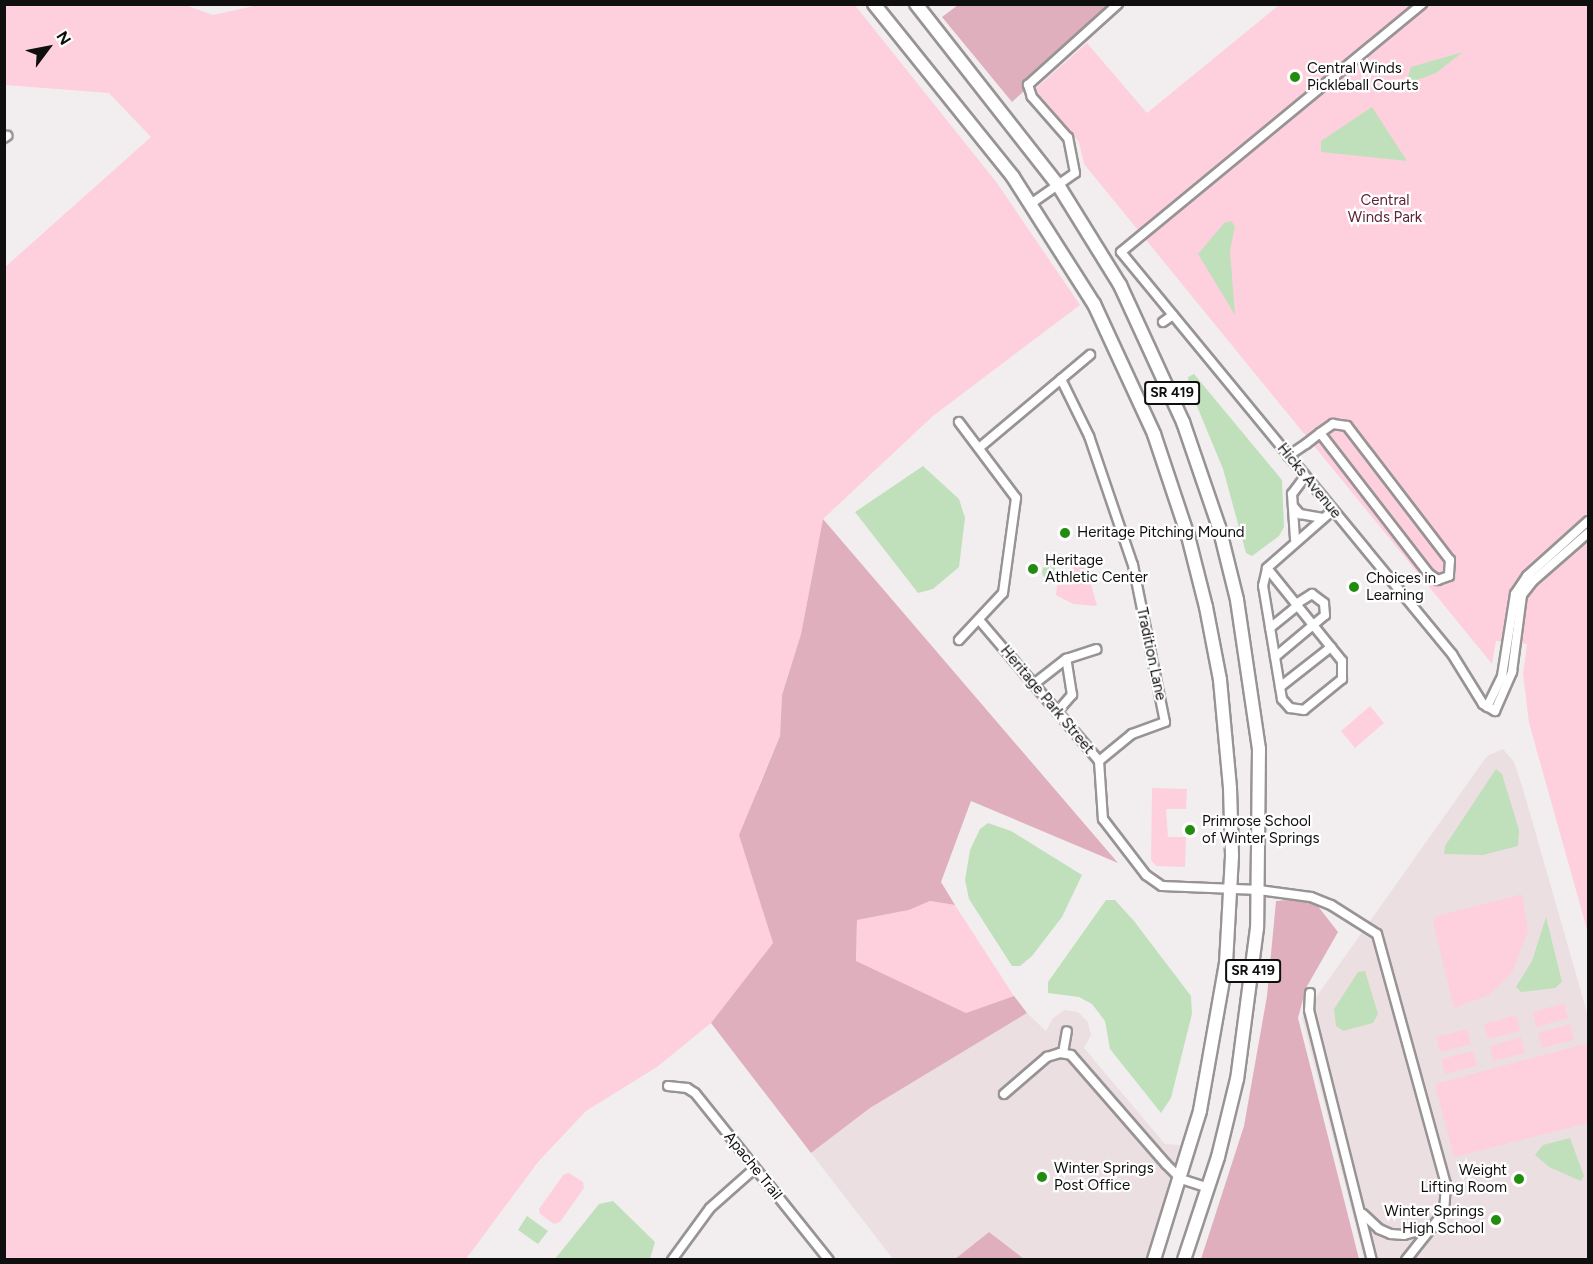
<!DOCTYPE html>
<html>
<head>
<meta charset="utf-8">
<style>
  body { margin:0 }
  #map { position:relative; width:1593px; height:1264px; overflow:hidden; background:#f2eeef; font-family:Figtree,sans-serif }
  div>[style] { position:absolute }
  .built>* { inset:0; background:#ecdfe2 }
  .green>* { inset:0; background:#fed0dd }
  .forest>* { inset:0; background:#e0afbd }
  .water>* { inset:0; background:#c0e0bb }
  .round { border-radius:50% }
  .roads { filter:drop-shadow(2px 0 #989495) drop-shadow(-2px 0 #989495) drop-shadow(0 2px #989495) drop-shadow(0 -2px #989495) }
  .street>* { height:8px; margin:-4px; padding:0 4px; transform-origin:4px; border-radius:4px; background:#fff }
  .primary>* { height:12px; margin:-6px; padding:0 6px; transform-origin:6px; border-radius:6px; background:#fff }
  .dots>* { width:16px; height:16px; translate:-50% -50%; box-sizing:border-box; border:3px solid #fff; border-radius:50% }
  span { translate:-50% -50%; white-space:nowrap; text-align:center; line-height:1.15; -webkit-text-stroke:4.5px #fff; paint-order:stroke }
  .shield-label span { padding:2px 4px; background:#fff; border:2px solid; border-radius:4px; -webkit-text-stroke-width:0 }
  .shield-label { font-size:14px; color:#100f0f; font-weight:700 }
  .poi-label { font-size:15px; color:#100f0f }
  .left { translate:0 -50%; text-align:left }
  .right { translate:-100% -50%; text-align:right }
  .park-label { font-size:15px; color:#5e2338 }
  .street-label { font-size:15px; color:#100f0f }
  .frame { position:absolute; inset:0; border:6px solid #100f0f; pointer-events:none }
  .north { position:absolute; left:18px; top:18px; width:60px; height:60px; -webkit-text-stroke:4px #fff; paint-order:stroke; rotate:58deg; font-size:16px; font-weight:700; line-height:24px; text-align:center; color:#100f0f }
  .north::after { content:''; display:block; margin:auto; width:21px; height:27px; background:#100f0f; clip-path:polygon(50% 0,100% 100%,50% 72%,0 100%) }
</style>
</head>
<body>
<div id="map">
  <div class="built">
    <i style="clip-path:polygon(1503px 749px,1514px 762px,1523px 789px,1588px 1016px,1588px 1259px,1364px 1259px,1302px 1017px,1487px 756px)"></i>
    <i style="clip-path:polygon(1065px 1010px,1078px 1012px,1088px 1022px,1091px 1035px,1084px 1048px,1165px 1144px,1180px 1145px,1146px 1260px,1024px 1259px,989px 1232px,955px 1259px,893px 1259px,811px 1153px,870px 1108px,1027px 1013px,1046px 1031px,1053px 1018px)"></i>
  </div>
  <div class="green">
    <i style="clip-path:polygon(263px 4px,854px 4px,997px 183px,1080px 305px,933px 416px,823px 519px,801px 634px,782px 695px,780px 736px,757px 790px,759px 894px,773px 943px,711px 1023px,657px 1067px,586px 1111px,538px 1162px,466px 1259px,5px 1259px,4px 268px,151px 137px,109px 93px,5px 85px,5px 5px,185px 5px,213px 15px)"></i>
    <i style="clip-path:polygon(1279px 5px,1588px 5px,1588px 933px,1529px 723px,1523px 674px,1527px 644px,1496px 641px,1492px 664px,1084px 164px,1079px 142px,1035px 89px,1087px 43px,1147px 113px)"></i>
    <i style="clip-path:polygon(1085px 561px,1097px 606px,1073px 604px,1056px 595px,1057px 585px,1071px 584px,1073px 564px)"></i>
    <i style="clip-path:polygon(1370px 706px,1384px 723px,1355px 748px,1341px 731px)"></i>
    <i style="clip-path:polygon(1152px 788px,1187px 789px,1186px 809px,1166px 809px,1168px 837px,1186px 837px,1185px 867px,1156px 866px,1151px 860px)"></i>
    <i style="clip-path:polygon(1522px 894px,1528px 931px,1512px 973px,1489px 995px,1454px 1008px,1433px 922px,1437px 916px)"></i>
    <i style="clip-path:polygon(930px 901px,955px 905px,1014px 996px,966px 1013px,856px 962px,857px 920px,909px 910px)"></i>
    <i style="clip-path:polygon(1564px 1003px,1568px 1018px,1536px 1027px,1533px 1012px)"></i>
    <i style="clip-path:polygon(1516px 1015px,1520px 1031px,1488px 1039px,1484px 1024px)"></i>
    <i style="clip-path:polygon(1570px 1024px,1574px 1040px,1542px 1048px,1538px 1033px)"></i>
    <i style="clip-path:polygon(1467px 1029px,1471px 1044px,1440px 1052px,1436px 1037px)"></i>
    <i style="clip-path:polygon(1521px 1037px,1525px 1053px,1493px 1061px,1490px 1046px)"></i>
    <i style="clip-path:polygon(1588px 1043px,1588px 1123px,1454px 1157px,1435px 1084px)"></i>
    <i style="clip-path:polygon(1473px 1051px,1477px 1066px,1445px 1074px,1441px 1059px)"></i>
    <i style="clip-path:polygon(569px 1173px,583px 1182px,584px 1188px,560px 1222px,554px 1224px,540px 1214px,539px 1209px,564px 1174px)"></i>
  </div>
  <div class="forest">
    <i style="clip-path:polygon(958px 5px,958px 4px,1110px 5px,1026px 78px,1024px 91px,1012px 102px,942px 17px)"></i>
    <i style="clip-path:polygon(823px 519px,1118px 863px,971px 801px,941px 882px,955px 905px,930px 901px,909px 910px,857px 920px,856px 961px,966px 1013px,1014px 996px,1027px 1013px,870px 1108px,811px 1153px,711px 1023px,773px 943px,739px 835px,780px 736px,782px 695px,801px 634px)"></i>
    <i style="clip-path:polygon(1297px 899px,1317px 905px,1338px 932px,1306px 988px,1298px 1018px,1359px 1259px,1201px 1259px,1244px 1126px,1267px 996px,1276px 901px)"></i>
    <i style="clip-path:polygon(989px 1232px,1024px 1259px,955px 1259px)"></i>
  </div>
  <div class="water">
    <i style="clip-path:polygon(1463px 52px,1436px 73px,1406px 84px,1411px 67px)"></i>
    <i style="clip-path:polygon(1372px 107px,1407px 161px,1321px 152px,1321px 141px)"></i>
    <i style="clip-path:polygon(1231px 221px,1235px 226px,1230px 251px,1235px 315px,1198px 254px,1224px 223px)"></i>
    <i style="clip-path:polygon(1194px 374px,1282px 480px,1284px 527px,1279px 536px,1252px 556px,1246px 553px,1223px 469px,1189px 387px,1188px 377px)"></i>
    <i style="clip-path:polygon(923px 466px,959px 499px,965px 518px,959px 567px,933px 589px,918px 593px,855px 512px)"></i>
    <i class="round" style="left:1042px;top:565px;width:14px;height:14px"></i>
    <i style="clip-path:polygon(1496px 769px,1502px 774px,1519px 830px,1518px 846px,1483px 855px,1444px 854px,1445px 846px)"></i>
    <i style="clip-path:polygon(988px 823px,1011px 831px,1082px 875px,1062px 917px,1032px 956px,1020px 966px,1012px 966px,969px 899px,965px 880px,970px 850px,980px 829px)"></i>
    <i style="clip-path:polygon(1106px 900px,1115px 900px,1134px 921px,1191px 996px,1192px 1014px,1171px 1098px,1161px 1113px,1110px 1049px,1105px 1021px,1092px 1004px,1079px 997px,1048px 993px,1048px 982px)"></i>
    <i style="clip-path:polygon(1546px 917px,1562px 982px,1555px 988px,1521px 992px,1516px 987px,1532px 961px)"></i>
    <i style="clip-path:polygon(1365px 971px,1378px 1014px,1373px 1023px,1343px 1031px,1336px 1026px,1334px 1009px,1358px 972px)"></i>
    <i style="clip-path:polygon(1570px 1138px,1584px 1176px,1581px 1181px,1549px 1167px,1535px 1155px,1543px 1145px)"></i>
    <i style="clip-path:polygon(613px 1201px,655px 1242px,650px 1259px,555px 1259px,599px 1204px)"></i>
    <i style="clip-path:polygon(527px 1216px,548px 1231px,538px 1244px,518px 1230px)"></i>
  </div>
  <div class="roads">
    <div class="street">
      <i style="left:1422px;top:4px;width:390px;rotate:140.5deg"></i>
      <i style="left:1121px;top:252px;width:521px;rotate:50.53deg"></i>
      <i style="left:1452px;top:654px;width:59px;rotate:58.2deg"></i>
      <i style="left:1483px;top:704px;width:14px;rotate:30deg"></i>
      <i style="left:1495px;top:711px;width:43px;rotate:-66.4deg"></i>
      <i style="left:1512px;top:672px;width:78px;rotate:-82.6deg"></i>
      <i style="left:1522px;top:595px;width:18px;rotate:-52deg"></i>
      <i style="left:1533px;top:581px;width:73px;rotate:-41.1deg"></i>
      <i style="left:4px;top:138px;width:4px;rotate:-34deg"></i>
      <i style="left:1032px;top:203px;width:52px;rotate:-34.9deg"></i>
      <i style="left:1075px;top:173px;width:36px;rotate:-101deg"></i>
      <i style="left:1068px;top:138px;width:55px;rotate:-131.3deg"></i>
      <i style="left:1032px;top:97px;width:13px;rotate:-108deg"></i>
      <i style="left:1028px;top:85px;width:121px;rotate:-42deg"></i>
      <i style="left:1163px;top:322px;width:12px;rotate:-35deg"></i>
      <i style="left:1061px;top:379px;width:64px;rotate:63.8deg"></i>
      <i style="left:1089px;top:436px;width:136px;rotate:71.2deg"></i>
      <i style="left:1133px;top:565px;width:160px;rotate:78.5deg"></i>
      <i style="left:1165px;top:722px;width:35px;rotate:160deg"></i>
      <i style="left:1132px;top:734px;width:43px;rotate:140.7deg"></i>
      <i style="left:979px;top:448px;width:145px;rotate:-40deg"></i>
      <i style="left:1288px;top:456px;width:22px;rotate:-34deg"></i>
      <i style="left:1306px;top:444px;width:18px;rotate:-38deg"></i>
      <i style="left:1320px;top:433px;width:16px;rotate:-35deg"></i>
      <i style="left:1333px;top:424px;width:14px;rotate:8deg"></i>
      <i style="left:1347px;top:426px;width:169px;rotate:52.5deg"></i>
      <i style="left:1450px;top:560px;width:16px;rotate:94deg"></i>
      <i style="left:1449px;top:576px;width:12px;rotate:160deg"></i>
      <i style="left:1438px;top:580px;width:11px;rotate:-146deg"></i>
      <i style="left:1429px;top:574px;width:178px;rotate:-127.7deg"></i>
      <i style="left:1293px;top:506px;width:11px;rotate:49deg"></i>
      <i style="left:1300px;top:514px;width:23px;rotate:10deg"></i>
      <i style="left:1295px;top:539px;width:45px;rotate:-93.8deg"></i>
      <i style="left:1292px;top:494px;width:21px;rotate:-53deg"></i>
      <i style="left:1267px;top:568px;width:119px;rotate:51.1deg"></i>
      <i style="left:1342px;top:661px;width:18px;rotate:90deg"></i>
      <i style="left:1342px;top:679px;width:49px;rotate:140.8deg"></i>
      <i style="left:1304px;top:710px;width:14px;rotate:-172deg"></i>
      <i style="left:1290px;top:708px;width:12px;rotate:-132deg"></i>
      <i style="left:1282px;top:699px;width:115px;rotate:-99.5deg"></i>
      <i style="left:1263px;top:586px;width:18px;rotate:-77deg"></i>
      <i style="left:1267px;top:568px;width:88px;rotate:-41.3deg"></i>
      <i style="left:980px;top:621px;width:184px;rotate:49.6deg"></i>
      <i style="left:1099px;top:761px;width:58px;rotate:86.1deg"></i>
      <i style="left:1103px;top:819px;width:71px;rotate:52.5deg"></i>
      <i style="left:1146px;top:875px;width:19px;rotate:35deg"></i>
      <i style="left:1162px;top:886px;width:97px;rotate:2.4deg"></i>
      <i style="left:1259px;top:890px;width:52px;rotate:7.7deg"></i>
      <i style="left:1311px;top:897px;width:22px;rotate:22deg"></i>
      <i style="left:1331px;top:905px;width:54px;rotate:32.2deg"></i>
      <i style="left:1377px;top:934px;width:259px;rotate:74.6deg"></i>
      <i style="left:1446px;top:1184px;width:28px;rotate:94deg"></i>
      <i style="left:1444px;top:1212px;width:61px;rotate:128.4deg"></i>
      <i style="left:1270px;top:628px;width:35px;rotate:-39deg"></i>
      <i style="left:959px;top:640px;width:64px;rotate:-46.9deg"></i>
      <i style="left:1003px;top:593px;width:96px;rotate:-82.2deg"></i>
      <i style="left:1016px;top:498px;width:95px;rotate:-126.9deg"></i>
      <i style="left:1275px;top:657px;width:65px;rotate:-40deg"></i>
      <i style="left:1325px;top:615px;width:12px;rotate:-95deg"></i>
      <i style="left:1324px;top:603px;width:15px;rotate:-143deg"></i>
      <i style="left:1312px;top:594px;width:19px;rotate:148deg"></i>
      <i style="left:1034px;top:684px;width:41px;rotate:-38deg"></i>
      <i style="left:1066px;top:659px;width:32px;rotate:-18deg"></i>
      <i style="left:1280px;top:687px;width:65px;rotate:-38.1deg"></i>
      <i style="left:1487px;top:707px;width:34px;rotate:-64deg"></i>
      <i style="left:1502px;top:676px;width:83px;rotate:-81deg"></i>
      <i style="left:1515px;top:594px;width:22px;rotate:-56deg"></i>
      <i style="left:1527px;top:576px;width:82px;rotate:-42deg"></i>
      <i style="left:1057px;top:712px;width:23px;rotate:-49deg"></i>
      <i style="left:1072px;top:695px;width:36px;rotate:-99deg"></i>
      <i style="left:1310px;top:993px;width:17px;rotate:93deg"></i>
      <i style="left:1309px;top:1010px;width:258px;rotate:75.9deg"></i>
      <i style="left:1063px;top:1053px;width:22px;rotate:-80deg"></i>
      <i style="left:668px;top:1086px;width:19px;rotate:6deg"></i>
      <i style="left:687px;top:1088px;width:9px;rotate:32deg"></i>
      <i style="left:695px;top:1093px;width:214px;rotate:51.3deg"></i>
      <i style="left:1004px;top:1094px;width:57px;rotate:-40.7deg"></i>
      <i style="left:1047px;top:1057px;width:14px;rotate:-17deg"></i>
      <i style="left:1060px;top:1053px;width:11px;rotate:10deg"></i>
      <i style="left:1071px;top:1055px;width:145px;rotate:48.9deg"></i>
      <i style="left:1166px;top:1164px;width:21px;rotate:45deg"></i>
      <i style="left:1181px;top:1179px;width:28px;rotate:18deg"></i>
      <i style="left:1363px;top:1214px;width:22px;rotate:43deg"></i>
      <i style="left:1379px;top:1229px;width:13px;rotate:23deg"></i>
      <i style="left:1391px;top:1234px;width:13px;rotate:4deg"></i>
      <i style="left:1404px;top:1235px;width:30px;rotate:-15deg"></i>
      <i style="left:672px;top:1260px;width:64px;rotate:-53.8deg"></i>
      <i style="left:710px;top:1208px;width:60px;rotate:-41.6deg"></i>
    </div>
    <div class="primary">
      <i style="left:874px;top:4px;width:222px;rotate:51.2deg"></i>
      <i style="left:1013px;top:177px;width:151px;rotate:57.5deg"></i>
      <i style="left:1094px;top:304px;width:143px;rotate:65.2deg"></i>
      <i style="left:1154px;top:434px;width:108px;rotate:71.6deg"></i>
      <i style="left:1188px;top:536px;width:73px;rotate:75.8deg"></i>
      <i style="left:1206px;top:607px;width:74px;rotate:79.1deg"></i>
      <i style="left:1220px;top:680px;width:108px;rotate:84.7deg"></i>
      <i style="left:1230px;top:788px;width:68px;rotate:88.3deg"></i>
      <i style="left:1232px;top:856px;width:107px;rotate:93.2deg"></i>
      <i style="left:1226px;top:963px;width:150px;rotate:100deg"></i>
      <i style="left:1200px;top:1111px;width:156px;rotate:107.2deg"></i>
      <i style="left:916px;top:4px;width:230px;rotate:51.9deg"></i>
      <i style="left:1058px;top:185px;width:118px;rotate:58.2deg"></i>
      <i style="left:1120px;top:285px;width:151px;rotate:65.3deg"></i>
      <i style="left:1183px;top:422px;width:111px;rotate:71.1deg"></i>
      <i style="left:1219px;top:527px;width:75px;rotate:76.1deg"></i>
      <i style="left:1237px;top:600px;width:151px;rotate:81.6deg"></i>
      <i style="left:1259px;top:749px;width:179px;rotate:90.6deg"></i>
      <i style="left:1257px;top:928px;width:152px;rotate:97.5deg"></i>
      <i style="left:1237px;top:1079px;width:80px;rotate:103.7deg"></i>
      <i style="left:1218px;top:1157px;width:108px;rotate:108.3deg"></i>
    </div>
  </div>
  <div class="dots">
    <i style="left:1295px;top:77px;background:#218c0d"></i>
    <i style="left:1065px;top:533px;background:#218c0d"></i>
    <i style="left:1033px;top:569px;background:#218c0d"></i>
    <i style="left:1354px;top:587px;background:#218c0d"></i>
    <i style="left:1190px;top:830px;background:#218c0d"></i>
    <i style="left:1042px;top:1177px;background:#218c0d"></i>
    <i style="left:1519px;top:1179px;background:#218c0d"></i>
    <i style="left:1496px;top:1220px;background:#218c0d"></i>
  </div>
  <div class="shield-label">
    <span style="left:1172px;top:393px">SR 419</span>
    <span style="left:1253px;top:971px">SR 419</span>
  </div>
  <div class="poi-label">
    <span class="left" style="left:1307px;top:77px">Central Winds<br>Pickleball Courts</span>
    <span class="left" style="left:1077px;top:533px">Heritage Pitching Mound</span>
    <span class="left" style="left:1045px;top:569px">Heritage<br>Athletic Center</span>
    <span class="left" style="left:1366px;top:587px">Choices in<br>Learning</span>
    <span class="left" style="left:1202px;top:830px">Primrose School<br>of Winter Springs</span>
    <span class="left" style="left:1054px;top:1177px">Winter Springs<br>Post Office</span>
    <span class="right" style="left:1507px;top:1179px">Weight<br>Lifting Room</span>
    <span class="right" style="left:1484px;top:1220px">Winter Springs<br>High School</span>
  </div>
  <div class="park-label">
    <span style="left:1385px;top:209px">Central<br>Winds Park</span>
  </div>
  <div class="street-label">
    <span style="left:1309px;top:481px;rotate:51deg">Hicks Avenue</span>
    <span style="left:1151px;top:654px;rotate:78deg">Tradition Lane</span>
    <span style="left:1047px;top:700px;rotate:50deg">Heritage Park Street</span>
    <span style="left:753px;top:1166px;rotate:51deg">Apache Trail</span>
  </div>
  <div class="frame"></div>
  <div class="north">N</div>
</div>
</body>
</html>
